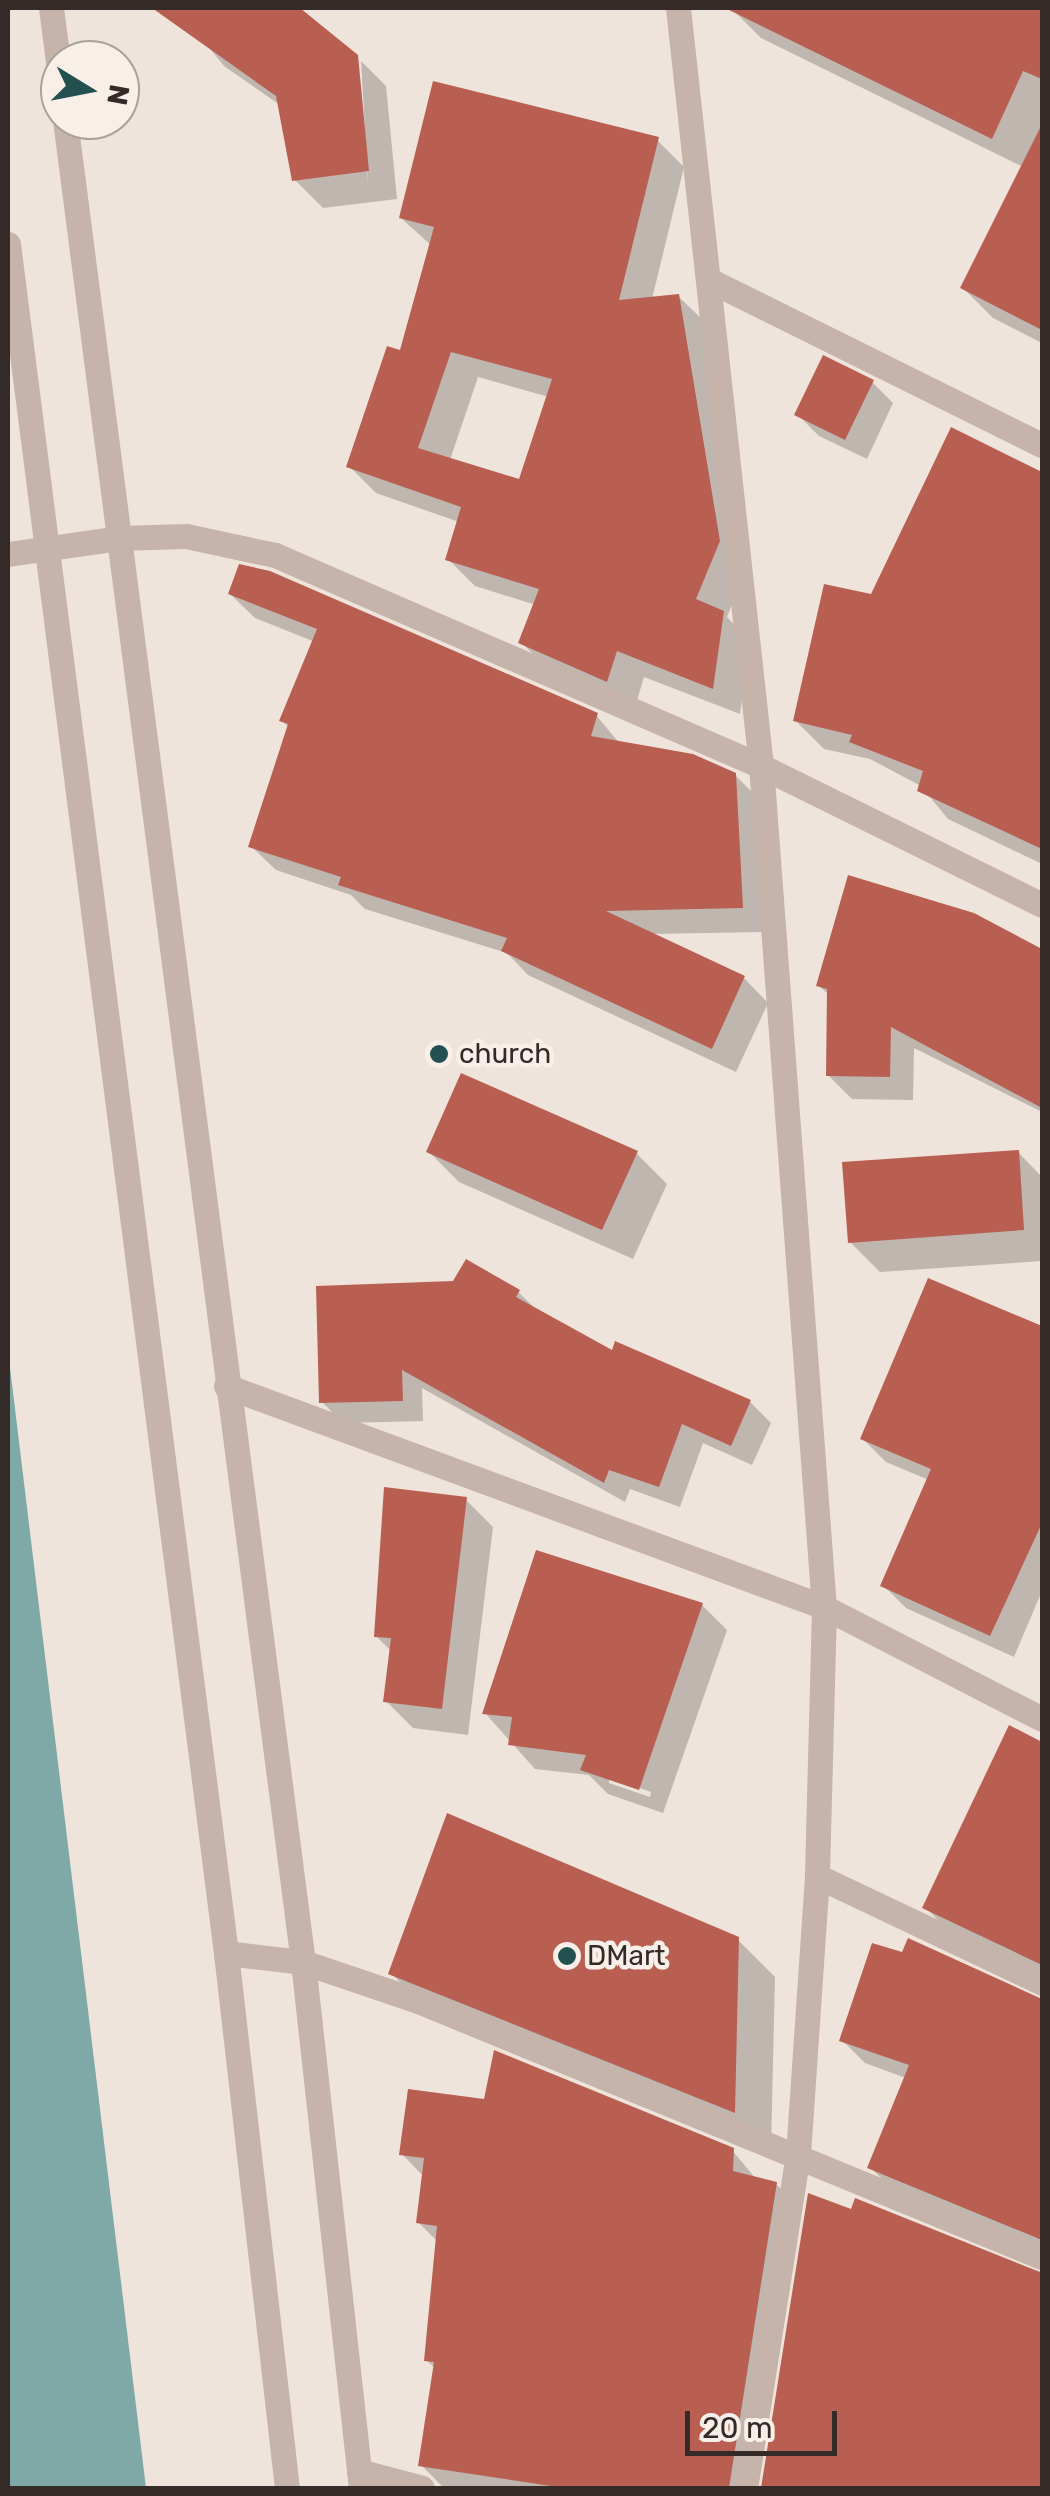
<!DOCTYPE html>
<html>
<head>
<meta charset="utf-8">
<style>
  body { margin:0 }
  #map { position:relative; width:1050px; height:2496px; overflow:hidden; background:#efe4dc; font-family:Rubik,sans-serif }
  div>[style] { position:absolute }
  .water>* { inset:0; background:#7ea9a6 }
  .shadow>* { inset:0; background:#0003 }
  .building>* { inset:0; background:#b85f51 }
  .minor>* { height:25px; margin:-12.5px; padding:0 12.5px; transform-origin:12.5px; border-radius:12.5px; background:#c6b4aa }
  .tertiary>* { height:25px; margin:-12.5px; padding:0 12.5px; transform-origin:12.5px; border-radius:12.5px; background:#c6b4aa }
  .dots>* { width:28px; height:28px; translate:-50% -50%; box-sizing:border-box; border:5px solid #f7efe8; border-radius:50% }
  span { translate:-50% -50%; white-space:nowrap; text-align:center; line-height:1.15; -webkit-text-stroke:9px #f7efe8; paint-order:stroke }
  .poi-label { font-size:28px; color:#342b28 }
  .left { translate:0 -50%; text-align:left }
  .frame { position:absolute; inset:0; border:10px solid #342b28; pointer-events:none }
  .north { position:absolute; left:40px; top:40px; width:100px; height:100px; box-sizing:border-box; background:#f7efe8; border:2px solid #a9a19b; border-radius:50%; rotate:100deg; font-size:28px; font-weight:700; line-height:40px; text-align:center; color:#342b28 }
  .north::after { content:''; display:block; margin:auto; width:35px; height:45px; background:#23514f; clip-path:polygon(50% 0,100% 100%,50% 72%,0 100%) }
  .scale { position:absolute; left:685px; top:2411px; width:152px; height:45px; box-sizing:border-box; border:5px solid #342b28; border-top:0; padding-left:12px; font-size:30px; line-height:35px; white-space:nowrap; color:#342b28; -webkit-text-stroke:8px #f7efe8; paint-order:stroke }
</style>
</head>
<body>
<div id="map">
  <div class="water">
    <i style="clip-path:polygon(8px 1351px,146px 2488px,8px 2488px)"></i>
  </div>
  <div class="shadow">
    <i style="clip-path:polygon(177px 8px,296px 8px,356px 56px,368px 184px,361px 61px,386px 86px,397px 199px,323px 208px,294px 179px,280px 105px,224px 66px)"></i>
    <i style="clip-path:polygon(731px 8px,1042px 8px,1042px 343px,993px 318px,963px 288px,1023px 167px,761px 38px)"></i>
    <i style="clip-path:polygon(evenodd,657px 140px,684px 167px,652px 299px,678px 296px,706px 323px,746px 569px,727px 617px,750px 641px,740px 714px,644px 677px,635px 707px,548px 669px,521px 642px,536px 605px,475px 586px,448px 559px,459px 522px,376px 493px,349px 466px,402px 353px,432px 246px,401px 218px,657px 140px,478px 377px,549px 397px,521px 483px,450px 460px,478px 377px)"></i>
    <i style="clip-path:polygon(872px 382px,893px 403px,867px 459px,819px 436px,797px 414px)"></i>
    <i style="clip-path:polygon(952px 430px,1042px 475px,1042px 864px,948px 819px,921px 786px,870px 759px,824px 749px,795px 720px,872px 597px)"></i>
    <i style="clip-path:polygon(230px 594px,596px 715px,620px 744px,735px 775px,760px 800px,767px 932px,649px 934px,744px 978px,768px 1003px,736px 1072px,528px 975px,507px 953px,365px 909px,351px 895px,276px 870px,251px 846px,289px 728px,282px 720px,315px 642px,255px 618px)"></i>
    <i style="clip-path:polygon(1037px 949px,1042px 955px,1042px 1112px,914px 1048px,913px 1100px,852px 1099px,828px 1075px,830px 996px,818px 985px)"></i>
    <i style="clip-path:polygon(428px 1151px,636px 1153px,667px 1184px,633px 1259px,459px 1182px)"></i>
    <i style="clip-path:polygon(1018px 1152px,1042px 1177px,1042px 1261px,880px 1272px,850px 1242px)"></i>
    <i style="clip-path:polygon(518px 1292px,539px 1312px,613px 1354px,750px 1402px,771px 1423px,752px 1465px,703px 1443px,680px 1507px,630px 1489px,625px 1502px,422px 1388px,423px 1421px,343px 1423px,322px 1402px)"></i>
    <i style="clip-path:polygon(1042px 1336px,1042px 1591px,1014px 1657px,906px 1608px,883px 1585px,929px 1480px,886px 1462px,863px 1439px)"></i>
    <i style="clip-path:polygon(466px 1500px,493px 1527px,468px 1735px,413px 1728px,386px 1701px,392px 1652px,376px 1636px)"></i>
    <i style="clip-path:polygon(evenodd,702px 1605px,727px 1630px,663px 1813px,608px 1794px,589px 1775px,535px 1769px,485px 1713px,702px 1605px,609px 1777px,651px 1792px,650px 1797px,609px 1783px,609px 1777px)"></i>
    <i style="clip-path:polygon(1010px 1728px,1042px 1745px,1042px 1975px,948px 1930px,925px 1907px)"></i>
    <i style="clip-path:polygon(737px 1939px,775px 1977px,771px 2148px,428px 2010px,391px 1973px)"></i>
    <i style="clip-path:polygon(1042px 1998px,1042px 2251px,893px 2190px,870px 2167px,906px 2078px,865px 2063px,842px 2040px)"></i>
    <i style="clip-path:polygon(732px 2150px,756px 2179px,776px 2184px,799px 2207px,754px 2488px,444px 2488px,421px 2465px,436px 2369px,426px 2360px,438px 2242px,419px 2223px,424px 2177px,402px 2154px)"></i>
    <i style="clip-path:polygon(810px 2196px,1042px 2272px,1042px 2488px,764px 2488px)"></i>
  </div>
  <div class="building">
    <i style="clip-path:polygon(152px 8px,300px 8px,358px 55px,369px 171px,292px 181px,276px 96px)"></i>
    <i style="clip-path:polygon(725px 8px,1042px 8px,1042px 79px,1023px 71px,992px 139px)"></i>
    <i style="clip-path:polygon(evenodd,433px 81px,659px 137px,619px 300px,679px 294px,720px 541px,696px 599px,724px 611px,713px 689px,617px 651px,607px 682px,518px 643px,539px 589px,445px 560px,461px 507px,346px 467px,387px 346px,400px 350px,434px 227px,399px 218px,433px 81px,451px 352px,552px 379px,519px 479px,418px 448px,451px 352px)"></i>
    <i style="clip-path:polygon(1042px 124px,1042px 330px,960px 288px)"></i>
    <i style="clip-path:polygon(823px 355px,874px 380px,845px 440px,794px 415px)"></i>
    <i style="clip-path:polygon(951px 427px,1042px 472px,1042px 849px,917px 791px,923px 771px,849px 742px,852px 735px,793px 721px,824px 584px,871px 594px)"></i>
    <i style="clip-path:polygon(239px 564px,270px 571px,598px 713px,591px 736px,693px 754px,736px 773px,743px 908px,606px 911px,745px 976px,712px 1049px,501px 951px,507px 938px,338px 885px,341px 877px,248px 847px,288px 724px,279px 721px,317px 629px,228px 594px)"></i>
    <i style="clip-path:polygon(848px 875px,974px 913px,1042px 949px,1042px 1108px,891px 1027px,890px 1077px,826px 1076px,827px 989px,816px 986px)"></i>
    <i style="clip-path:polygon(461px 1073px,638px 1151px,602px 1230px,426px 1152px)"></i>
    <i style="clip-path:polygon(1019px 1150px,1024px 1230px,848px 1243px,842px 1162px)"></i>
    <i style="clip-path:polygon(466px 1259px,520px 1290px,516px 1297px,612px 1350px,615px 1341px,751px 1400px,731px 1446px,682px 1424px,659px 1487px,609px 1470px,604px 1483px,402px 1370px,403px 1401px,319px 1403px,316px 1286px,453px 1281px)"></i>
    <i style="clip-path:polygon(928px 1278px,1042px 1326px,1042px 1523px,990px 1636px,880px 1586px,931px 1469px,860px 1439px)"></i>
    <i style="clip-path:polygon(384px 1487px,467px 1497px,442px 1709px,383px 1702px,391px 1638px,374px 1637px)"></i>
    <i style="clip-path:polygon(536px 1550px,703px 1603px,639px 1790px,580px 1770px,586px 1755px,508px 1745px,512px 1717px,482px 1714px)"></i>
    <i style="clip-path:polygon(1009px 1725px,1042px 1742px,1042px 1965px,922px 1908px)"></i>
    <i style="clip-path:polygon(447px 1813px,739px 1937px,735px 2113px,388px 1974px)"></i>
    <i style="clip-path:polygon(908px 1938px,1042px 1999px,1042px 2240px,867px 2168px,909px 2065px,839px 2041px,872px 1943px,902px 1952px)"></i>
    <i style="clip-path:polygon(494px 2050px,734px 2148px,733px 2171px,777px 2182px,729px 2488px,564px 2488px,418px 2466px,434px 2362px,424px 2361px,437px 2226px,416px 2223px,424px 2158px,399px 2155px,408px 2089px,484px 2099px)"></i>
    <i style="clip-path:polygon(808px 2193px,851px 2209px,855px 2198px,1042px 2273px,1042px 2488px,761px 2488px)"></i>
  </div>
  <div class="minor">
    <i style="left:678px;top:8px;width:763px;rotate:83.75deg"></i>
    <i style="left:761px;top:766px;width:843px;rotate:85.72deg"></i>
    <i style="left:824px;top:1607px;width:269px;rotate:91.5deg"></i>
    <i style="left:817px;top:1876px;width:279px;rotate:93.9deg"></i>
    <i style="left:798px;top:2154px;width:338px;rotate:99deg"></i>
    <i style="left:711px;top:281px;width:369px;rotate:26.4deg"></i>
    <i style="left:8px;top:554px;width:112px;rotate:-8.2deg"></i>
    <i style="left:119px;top:538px;width:67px;rotate:-1.7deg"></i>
    <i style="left:186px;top:536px;width:91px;rotate:12.1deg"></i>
    <i style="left:275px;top:555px;width:530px;rotate:23.47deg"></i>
    <i style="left:761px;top:766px;width:313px;rotate:26.3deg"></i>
    <i style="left:226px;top:1386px;width:638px;rotate:20.28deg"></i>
    <i style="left:824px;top:1607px;width:245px;rotate:27.2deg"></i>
    <i style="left:817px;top:1876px;width:249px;rotate:25.4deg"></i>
    <i style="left:226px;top:1953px;width:78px;rotate:6.7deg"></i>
    <i style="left:303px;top:1962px;width:121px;rotate:18.7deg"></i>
    <i style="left:418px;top:2001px;width:674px;rotate:22.31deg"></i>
    <i style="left:359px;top:2471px;width:65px;rotate:15.1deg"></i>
  </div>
  <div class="tertiary">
    <i style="left:51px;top:8px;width:70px;rotate:82.6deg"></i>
    <i style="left:65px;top:120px;width:1857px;rotate:82.64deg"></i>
    <i style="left:303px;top:1962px;width:529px;rotate:83.71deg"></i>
    <i style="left:8px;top:244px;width:1723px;rotate:82.73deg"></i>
    <i style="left:226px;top:1953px;width:538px;rotate:83.5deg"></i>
  </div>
  <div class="dots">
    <i style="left:439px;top:1054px;background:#23514f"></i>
    <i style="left:567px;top:1956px;background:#23514f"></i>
  </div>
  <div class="poi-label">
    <span class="left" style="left:459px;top:1054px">church</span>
    <span class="left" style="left:587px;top:1956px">DMart</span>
  </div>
  <div class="frame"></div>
  <div class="north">N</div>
  <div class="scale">20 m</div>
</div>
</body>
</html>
